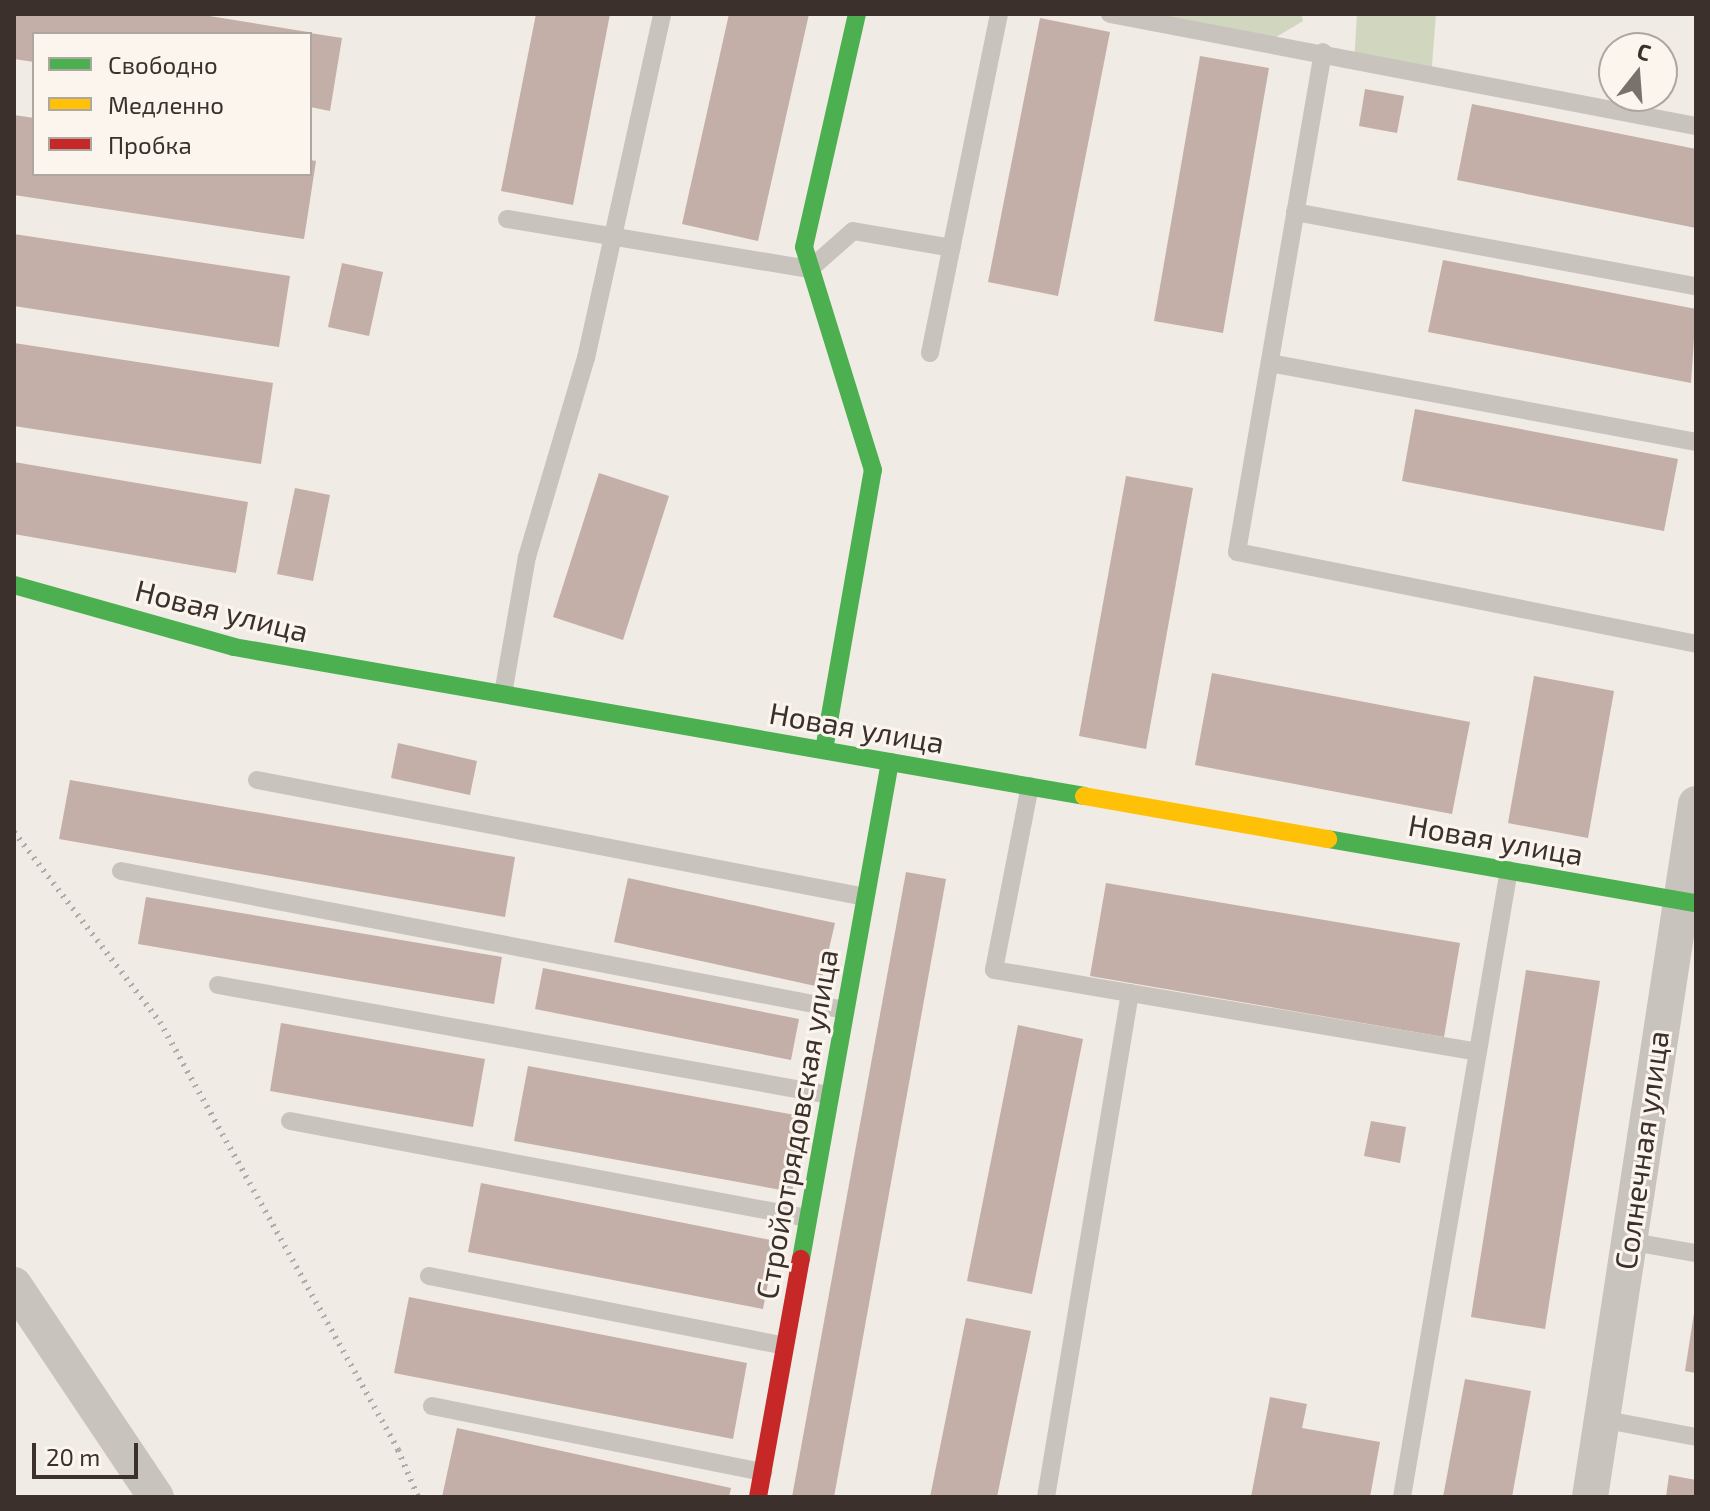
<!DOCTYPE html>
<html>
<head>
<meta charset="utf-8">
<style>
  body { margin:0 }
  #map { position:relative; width:1710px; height:1511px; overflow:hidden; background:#f0ebe5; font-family:"Exo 2",sans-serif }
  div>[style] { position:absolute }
  .green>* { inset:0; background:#d1d6bf }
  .building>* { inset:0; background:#c3afa7 }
  .lane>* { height:18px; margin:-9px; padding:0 9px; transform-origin:9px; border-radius:9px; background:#c9c3be }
  .street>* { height:36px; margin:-18px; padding:0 18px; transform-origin:18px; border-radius:18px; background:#c9c3be }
  .fast>* { height:18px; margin:-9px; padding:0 9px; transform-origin:9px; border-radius:9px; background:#4caf50 }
  .slow>* { height:18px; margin:-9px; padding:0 9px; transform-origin:9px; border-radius:9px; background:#ffc107 }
  .jam>* { height:18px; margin:-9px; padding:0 9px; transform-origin:9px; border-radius:9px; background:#c62828 }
  .rail>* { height:6px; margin-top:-3px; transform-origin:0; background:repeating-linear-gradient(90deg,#b1aca8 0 2px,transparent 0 8px) }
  span { translate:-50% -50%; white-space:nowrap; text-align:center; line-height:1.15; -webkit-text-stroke:6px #fbf5ee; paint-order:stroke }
  .street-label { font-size:30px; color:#3b302b }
  .frame { position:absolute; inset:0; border:16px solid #3b302b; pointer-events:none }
  .legend { position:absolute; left:32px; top:32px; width:280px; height:144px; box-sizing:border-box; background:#fbf5ee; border:2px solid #aea6a0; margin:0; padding:10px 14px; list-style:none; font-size:24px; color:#3b302b }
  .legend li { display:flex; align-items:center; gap:16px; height:40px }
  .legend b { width:40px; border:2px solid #aea6a0 }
  .north { position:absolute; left:1598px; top:32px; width:80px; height:80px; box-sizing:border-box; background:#fbf5ee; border:2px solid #aea6a0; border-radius:50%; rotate:17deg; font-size:22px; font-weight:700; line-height:32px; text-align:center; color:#3b302b }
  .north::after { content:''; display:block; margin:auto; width:28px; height:36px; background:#7a716c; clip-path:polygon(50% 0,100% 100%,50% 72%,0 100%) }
  .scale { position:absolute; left:32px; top:1443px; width:106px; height:36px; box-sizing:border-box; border:4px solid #3b302b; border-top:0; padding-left:10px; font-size:24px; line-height:28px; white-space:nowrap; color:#3b302b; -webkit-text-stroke:6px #fbf5ee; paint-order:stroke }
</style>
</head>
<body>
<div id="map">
  <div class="green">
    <i style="clip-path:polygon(1109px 14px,1301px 14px,1303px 21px,1261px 46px)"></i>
    <i style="clip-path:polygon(1357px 14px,1436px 14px,1431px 78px,1354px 64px)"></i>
  </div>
  <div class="building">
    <i style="clip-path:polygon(14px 14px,197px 14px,308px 32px,34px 34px,34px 62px,14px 59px)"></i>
    <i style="clip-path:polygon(536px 14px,610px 14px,573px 205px,501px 191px)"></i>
    <i style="clip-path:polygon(729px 14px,809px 14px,758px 241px,682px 224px)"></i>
    <i style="clip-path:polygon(1040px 18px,1110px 32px,1058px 296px,988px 282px)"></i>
    <i style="clip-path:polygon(310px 33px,342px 38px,330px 111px,310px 107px)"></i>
    <i style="clip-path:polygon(1200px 56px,1269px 68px,1223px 333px,1154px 321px)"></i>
    <i style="clip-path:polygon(1365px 89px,1404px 96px,1397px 133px,1359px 126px)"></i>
    <i style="clip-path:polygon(1472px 104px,1696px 149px,1696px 228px,1457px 180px)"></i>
    <i style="clip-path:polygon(14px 115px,34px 118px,34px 174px,310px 174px,310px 160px,316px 161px,304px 239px,14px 195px)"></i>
    <i style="clip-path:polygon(14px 234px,290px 276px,279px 347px,14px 306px)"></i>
    <i style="clip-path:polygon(1443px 260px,1696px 309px,1691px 383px,1428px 332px)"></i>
    <i style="clip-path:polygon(342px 263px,383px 272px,369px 336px,328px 327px)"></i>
    <i style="clip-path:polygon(14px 343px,273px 383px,261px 464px,14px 426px)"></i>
    <i style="clip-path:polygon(1415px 409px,1678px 459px,1664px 531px,1402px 481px)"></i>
    <i style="clip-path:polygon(14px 462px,248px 502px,236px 573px,14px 534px)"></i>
    <i style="clip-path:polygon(599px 473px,669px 496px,623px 640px,553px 617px)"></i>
    <i style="clip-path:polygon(1126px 476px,1193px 488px,1146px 749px,1079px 736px)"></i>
    <i style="clip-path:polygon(295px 488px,330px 495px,313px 581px,277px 574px)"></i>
    <i style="clip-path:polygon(1212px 673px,1470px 722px,1452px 814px,1195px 765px)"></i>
    <i style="clip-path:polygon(1534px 676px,1614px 691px,1588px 838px,1508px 823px)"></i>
    <i style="clip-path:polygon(398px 743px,477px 761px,470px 795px,391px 778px)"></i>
    <i style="clip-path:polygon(70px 780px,515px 857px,505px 917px,59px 839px)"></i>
    <i style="clip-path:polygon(906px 872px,946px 879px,834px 1497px,792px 1497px)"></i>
    <i style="clip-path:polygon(628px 878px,835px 923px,820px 987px,614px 942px)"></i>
    <i style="clip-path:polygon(1106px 883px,1460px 943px,1444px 1037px,1090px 976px)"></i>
    <i style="clip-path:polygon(146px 897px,502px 957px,494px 1004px,138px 944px)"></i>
    <i style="clip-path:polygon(543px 968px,799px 1019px,791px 1060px,535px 1009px)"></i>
    <i style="clip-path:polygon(1526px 970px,1600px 981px,1545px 1329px,1471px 1317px)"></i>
    <i style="clip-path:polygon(281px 1023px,485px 1059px,473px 1127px,270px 1091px)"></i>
    <i style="clip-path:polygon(1018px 1025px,1083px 1039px,1032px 1294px,967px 1281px)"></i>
    <i style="clip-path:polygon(528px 1066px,806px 1117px,792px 1192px,514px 1141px)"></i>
    <i style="clip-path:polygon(1371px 1121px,1406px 1127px,1400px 1163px,1364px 1156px)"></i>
    <i style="clip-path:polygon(481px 1183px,776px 1241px,763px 1309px,468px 1252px)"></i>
    <i style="clip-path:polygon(409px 1297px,747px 1363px,733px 1439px,394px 1373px)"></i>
    <i style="clip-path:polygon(1694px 1313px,1696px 1314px,1696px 1373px,1685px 1371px)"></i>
    <i style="clip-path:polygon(966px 1318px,1031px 1331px,997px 1497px,930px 1497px)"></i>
    <i style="clip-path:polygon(1465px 1379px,1531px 1391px,1512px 1497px,1443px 1497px)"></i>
    <i style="clip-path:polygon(1270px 1397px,1307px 1404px,1302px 1428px,1380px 1442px,1370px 1497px,1251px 1497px)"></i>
    <i style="clip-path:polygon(457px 1428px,731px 1488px,729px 1497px,442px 1497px)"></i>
    <i style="clip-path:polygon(1669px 1475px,1696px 1480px,1696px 1497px,1666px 1497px)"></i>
  </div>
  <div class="lane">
    <i style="left:1110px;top:14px;width:597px;rotate:10.82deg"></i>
    <i style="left:1323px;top:52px;width:507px;rotate:99.76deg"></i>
    <i style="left:1237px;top:552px;width:468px;rotate:11.3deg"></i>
    <i style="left:1295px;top:212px;width:408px;rotate:10.5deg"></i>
    <i style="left:507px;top:219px;width:307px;rotate:9.4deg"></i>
    <i style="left:810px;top:269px;width:57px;rotate:-41.5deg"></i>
    <i style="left:853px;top:231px;width:100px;rotate:9.7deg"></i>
    <i style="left:930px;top:353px;width:346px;rotate:-78.5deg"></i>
    <i style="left:1270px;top:363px;width:433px;rotate:10.5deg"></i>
    <i style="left:503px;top:694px;width:139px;rotate:-80.1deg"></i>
    <i style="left:527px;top:557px;width:208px;rotate:-73.5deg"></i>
    <i style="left:586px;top:358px;width:352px;rotate:-77.5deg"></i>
    <i style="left:257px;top:780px;width:619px;rotate:10.89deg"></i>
    <i style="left:1030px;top:786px;width:187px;rotate:101.1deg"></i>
    <i style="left:994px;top:970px;width:138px;rotate:9.6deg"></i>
    <i style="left:1130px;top:993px;width:511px;rotate:99.46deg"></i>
    <i style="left:121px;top:871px;width:737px;rotate:10.87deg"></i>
    <i style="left:218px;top:985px;width:622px;rotate:10.19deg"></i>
    <i style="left:1130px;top:993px;width:353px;rotate:9.6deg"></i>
    <i style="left:290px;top:1121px;width:527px;rotate:10.61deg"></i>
    <i style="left:1627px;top:1241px;width:70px;rotate:9.9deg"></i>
    <i style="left:429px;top:1276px;width:363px;rotate:11.1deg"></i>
    <i style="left:432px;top:1406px;width:338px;rotate:11.3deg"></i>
    <i style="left:1601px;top:1419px;width:97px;rotate:10.7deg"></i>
    <i style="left:1402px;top:1497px;width:636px;rotate:-80.32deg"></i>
  </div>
  <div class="street">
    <i style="left:14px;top:1285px;width:255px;rotate:56.2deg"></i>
    <i style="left:1590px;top:1497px;width:701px;rotate:-81.3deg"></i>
  </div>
  <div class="fast">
    <i style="left:14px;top:585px;width:229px;rotate:15.7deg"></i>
    <i style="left:234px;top:647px;width:863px;rotate:9.94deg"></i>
    <i style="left:824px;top:750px;width:284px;rotate:-80.1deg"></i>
    <i style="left:873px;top:470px;width:233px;rotate:-107.2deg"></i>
    <i style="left:804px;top:247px;width:239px;rotate:-77.2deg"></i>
    <i style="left:1328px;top:839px;width:374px;rotate:9.9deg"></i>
    <i style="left:801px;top:1259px;width:505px;rotate:-79.85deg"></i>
  </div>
  <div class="slow">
    <i style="left:1084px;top:796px;width:248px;rotate:10deg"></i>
  </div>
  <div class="jam">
    <i style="left:758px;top:1497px;width:242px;rotate:-79.8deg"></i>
  </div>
  <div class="rail">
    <i style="left:14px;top:832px;width:240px;rotate:52.5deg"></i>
    <i style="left:160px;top:1022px;width:490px;rotate:60.9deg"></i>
    <i style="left:398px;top:1450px;width:51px;rotate:66.9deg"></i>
  </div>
  <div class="street-label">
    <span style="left:222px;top:610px;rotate:14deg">Новая улица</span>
    <span style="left:857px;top:727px;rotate:10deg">Новая улица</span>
    <span style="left:1496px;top:839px;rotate:10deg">Новая улица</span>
    <span style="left:796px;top:1124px;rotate:-80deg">Стройотрядовская улица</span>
    <span style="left:1641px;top:1150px;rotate:-82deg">Солнечная улица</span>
  </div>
  <div class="frame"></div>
  <ul class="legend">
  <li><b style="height:10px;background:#4caf50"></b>Свободно</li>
  <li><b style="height:10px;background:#ffc107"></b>Медленно</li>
  <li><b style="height:10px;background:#c62828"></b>Пробка</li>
  </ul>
  <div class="north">С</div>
  <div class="scale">20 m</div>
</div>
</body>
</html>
